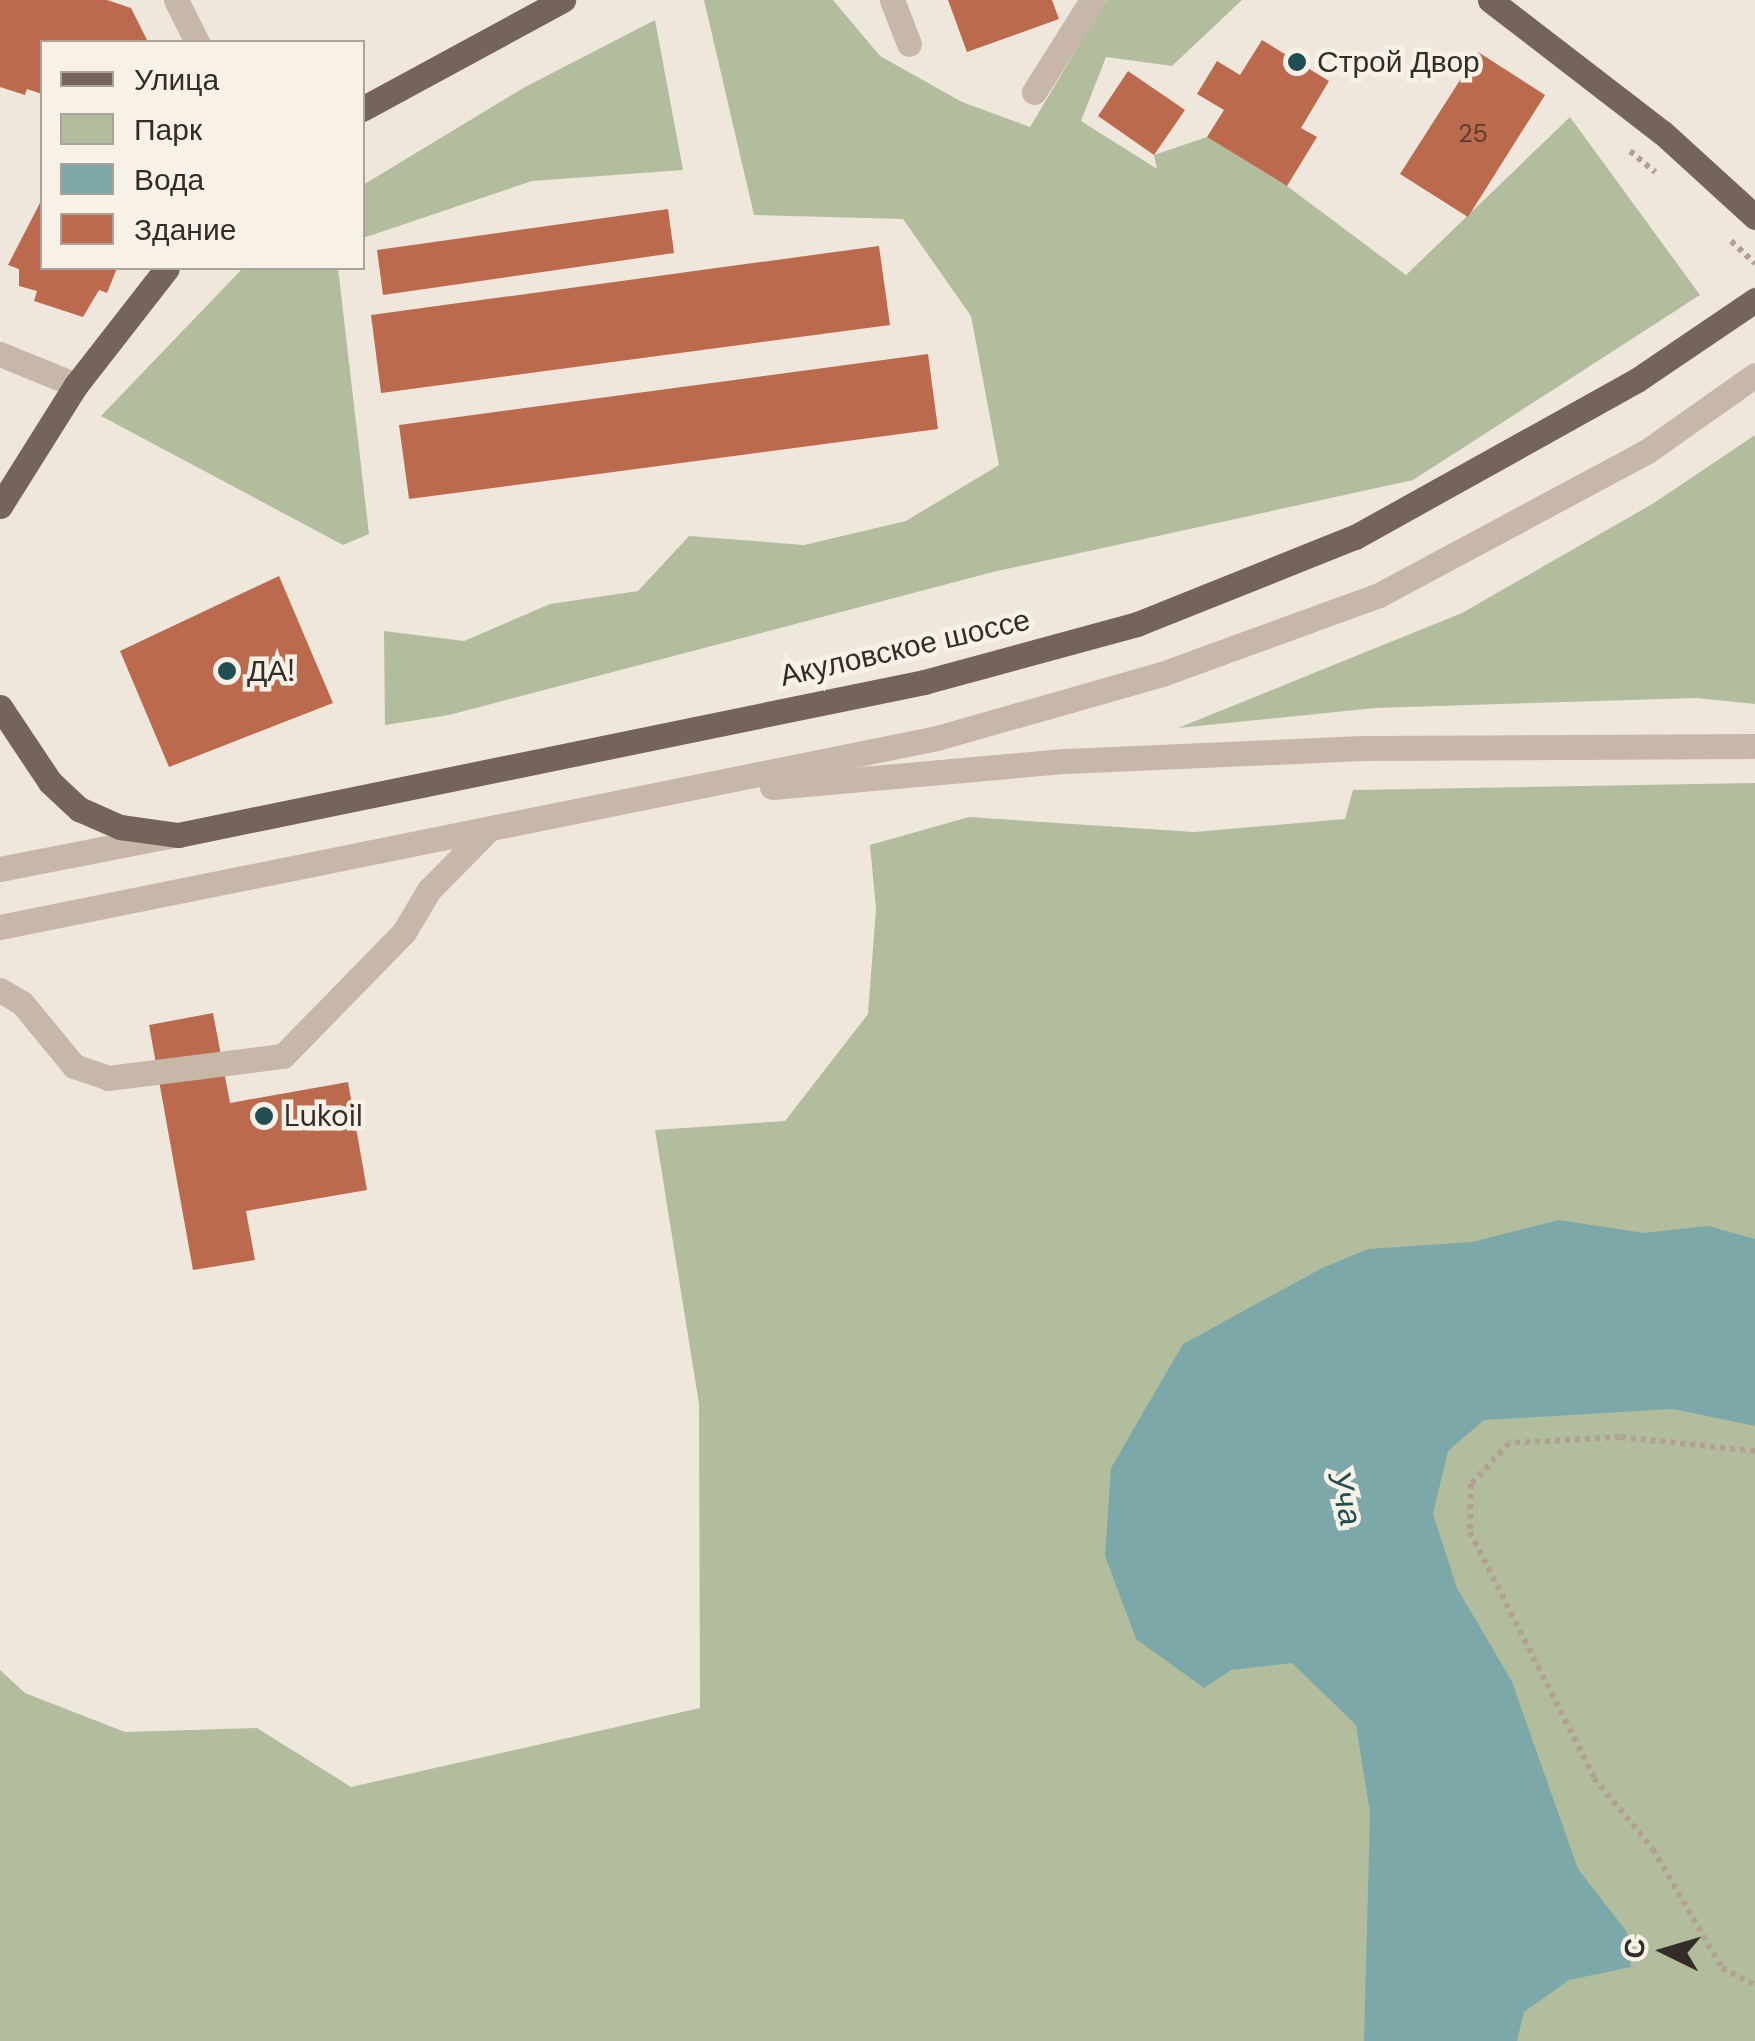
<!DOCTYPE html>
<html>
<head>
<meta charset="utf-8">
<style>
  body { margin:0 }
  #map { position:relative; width:1755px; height:2041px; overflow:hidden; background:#f0e7dc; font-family:"DM Sans",sans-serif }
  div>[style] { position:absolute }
  .green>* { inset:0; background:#b2bd9d }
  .water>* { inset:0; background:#7da8aa }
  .building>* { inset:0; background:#bc6a4d }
  .path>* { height:6px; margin-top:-3px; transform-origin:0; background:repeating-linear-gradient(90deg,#b2a193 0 5px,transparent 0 10px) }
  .minor>* { height:25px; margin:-12.5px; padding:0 12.5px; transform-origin:12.5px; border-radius:12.5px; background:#c7b7a9 }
  .major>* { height:25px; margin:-12.5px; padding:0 12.5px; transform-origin:12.5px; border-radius:12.5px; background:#75645a }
  .dots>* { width:28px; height:28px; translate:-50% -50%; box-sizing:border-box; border:5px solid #f8f1e7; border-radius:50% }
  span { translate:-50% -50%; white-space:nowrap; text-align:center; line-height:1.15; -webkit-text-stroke:9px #f8f1e7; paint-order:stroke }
  .number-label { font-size:25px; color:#563c31 }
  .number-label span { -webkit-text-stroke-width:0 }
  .poi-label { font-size:30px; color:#342c28 }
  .left { translate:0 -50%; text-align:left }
  .street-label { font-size:30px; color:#342c28 }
  .water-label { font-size:32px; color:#214e52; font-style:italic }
  .legend { position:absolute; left:40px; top:40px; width:325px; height:230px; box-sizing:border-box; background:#f8f1e7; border:2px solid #aaa29b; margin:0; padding:12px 18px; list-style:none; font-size:30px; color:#342c28 }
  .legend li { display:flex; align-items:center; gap:20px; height:50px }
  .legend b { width:50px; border:2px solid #aaa29b }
  .north { position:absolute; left:1615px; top:1901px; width:100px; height:100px; -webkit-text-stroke:8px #f8f1e7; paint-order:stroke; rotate:275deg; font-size:28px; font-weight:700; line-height:40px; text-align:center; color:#342c28 }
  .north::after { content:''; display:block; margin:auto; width:35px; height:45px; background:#342c28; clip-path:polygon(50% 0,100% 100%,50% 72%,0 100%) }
</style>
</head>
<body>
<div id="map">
  <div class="green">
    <i style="clip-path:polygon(704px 0,833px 0,880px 56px,962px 102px,1030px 127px,1106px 0,1242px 0,1172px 66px,1106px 57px,1081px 121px,1157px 169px,1154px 155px,1207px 137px,1287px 186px,1406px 275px,1570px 117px,1700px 295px,1413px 480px,993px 572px,449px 715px,385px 725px,384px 631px,464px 641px,550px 604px,638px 591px,689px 536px,804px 545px,906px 521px,999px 465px,971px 316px,903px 219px,754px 215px)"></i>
    <i style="clip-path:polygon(655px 20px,683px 170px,532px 181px,363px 238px,363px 185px,525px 87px)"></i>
    <i style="clip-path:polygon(243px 268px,338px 268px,369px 534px,343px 545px,101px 416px)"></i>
    <i style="clip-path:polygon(1755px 435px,1755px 704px,1697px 698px,1375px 708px,1178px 728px,1462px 613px,1654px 503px)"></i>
    <i style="clip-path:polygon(1755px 783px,1755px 2041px,0 2041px,0 1670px,25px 1693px,125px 1732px,257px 1728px,351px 1787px,700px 1708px,699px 1404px,655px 1130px,785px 1121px,868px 1014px,876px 909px,870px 845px,969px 817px,1194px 832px,1345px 819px,1353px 790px)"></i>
  </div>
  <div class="water">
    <i style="clip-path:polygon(1559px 1220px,1644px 1233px,1708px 1226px,1755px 1239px,1755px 1426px,1673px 1409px,1484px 1420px,1448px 1451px,1433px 1514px,1457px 1588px,1512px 1682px,1578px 1869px,1627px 1932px,1631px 1967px,1569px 1980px,1524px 2012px,1517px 2041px,1364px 2041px,1370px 1813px,1356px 1725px,1292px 1663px,1231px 1670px,1204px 1688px,1136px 1639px,1105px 1556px,1111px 1468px,1183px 1344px,1322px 1268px,1368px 1249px,1472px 1242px)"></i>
  </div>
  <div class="building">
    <i style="clip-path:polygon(0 0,107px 0,131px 8px,148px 42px,42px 42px,42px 94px,27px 89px,25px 95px,0 87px)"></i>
    <i style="clip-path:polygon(948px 0,1052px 0,1059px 19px,967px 52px)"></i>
    <i style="clip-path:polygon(1262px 40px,1329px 81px,1301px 128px,1317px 137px,1287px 186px,1207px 137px,1224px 110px,1197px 94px,1217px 61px,1240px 75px)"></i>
    <i style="clip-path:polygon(1478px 52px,1545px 95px,1468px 217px,1400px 174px)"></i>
    <i style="clip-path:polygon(1128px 71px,1185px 110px,1154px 155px,1098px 116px)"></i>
    <i style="clip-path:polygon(42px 199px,42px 268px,117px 268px,107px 293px,99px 290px,83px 317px,34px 301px,37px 291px,19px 286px,19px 269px,8px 265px)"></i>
    <i style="clip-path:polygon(668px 209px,674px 253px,383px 295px,377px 250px)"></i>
    <i style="clip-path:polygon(879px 246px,890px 325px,381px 393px,371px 315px)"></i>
    <i style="clip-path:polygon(928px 354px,938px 429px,409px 499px,399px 425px)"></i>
    <i style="clip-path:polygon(279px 576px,333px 703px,169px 767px,120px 651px)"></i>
    <i style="clip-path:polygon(213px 1013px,230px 1103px,348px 1082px,367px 1190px,246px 1211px,255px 1260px,193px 1270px,149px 1025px)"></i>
  </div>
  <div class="path">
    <i style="left:1630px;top:151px;width:33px;rotate:40deg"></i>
    <i style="left:1731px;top:241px;width:33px;rotate:43deg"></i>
    <i style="left:1755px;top:1451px;width:136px;rotate:-174.1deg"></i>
    <i style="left:1620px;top:1437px;width:111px;rotate:176.9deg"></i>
    <i style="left:1509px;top:1443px;width:56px;rotate:132.8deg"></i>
    <i style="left:1471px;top:1484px;width:48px;rotate:91.2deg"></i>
    <i style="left:1470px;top:1532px;width:275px;rotate:63.2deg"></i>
    <i style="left:1594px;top:1778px;width:92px;rotate:50.3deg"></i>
    <i style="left:1653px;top:1849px;width:138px;rotate:59.9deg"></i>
    <i style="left:1722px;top:1968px;width:37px;rotate:27deg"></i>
  </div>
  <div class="minor">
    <i style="left:176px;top:0;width:47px;rotate:63.4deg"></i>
    <i style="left:892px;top:0;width:47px;rotate:68.9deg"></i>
    <i style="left:1034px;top:92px;width:109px;rotate:-57.8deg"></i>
    <i style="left:0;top:354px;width:82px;rotate:22.2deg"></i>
    <i style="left:772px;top:787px;width:295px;rotate:-5.1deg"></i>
    <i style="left:1066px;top:761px;width:297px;rotate:-2.5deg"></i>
    <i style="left:1363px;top:748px;width:392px;rotate:-0.3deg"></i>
    <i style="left:0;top:869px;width:176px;rotate:-11.1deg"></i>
    <i style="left:0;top:927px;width:956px;rotate:-11.4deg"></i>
    <i style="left:937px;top:738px;width:234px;rotate:-15.9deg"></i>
    <i style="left:1162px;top:674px;width:231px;rotate:-20deg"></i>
    <i style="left:1379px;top:595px;width:303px;rotate:-28.2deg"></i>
    <i style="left:1646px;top:452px;width:133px;rotate:-35.2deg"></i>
    <i style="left:0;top:990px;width:26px;rotate:31deg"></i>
    <i style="left:22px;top:1003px;width:82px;rotate:50.5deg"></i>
    <i style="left:74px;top:1066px;width:36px;rotate:19deg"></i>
    <i style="left:108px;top:1078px;width:176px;rotate:-7.2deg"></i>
    <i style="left:283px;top:1056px;width:173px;rotate:-45.7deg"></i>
    <i style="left:404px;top:932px;width:49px;rotate:-59.2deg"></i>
    <i style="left:429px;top:890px;width:86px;rotate:-45.5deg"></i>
  </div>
  <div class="major">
    <i style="left:1490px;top:0;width:218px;rotate:37.6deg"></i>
    <i style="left:1663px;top:133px;width:125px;rotate:42.4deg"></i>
    <i style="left:362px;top:109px;width:229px;rotate:-28.5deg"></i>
    <i style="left:0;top:506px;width:143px;rotate:-57.9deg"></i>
    <i style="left:76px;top:385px;width:148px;rotate:-52.1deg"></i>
    <i style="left:0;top:707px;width:90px;rotate:56.3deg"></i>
    <i style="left:50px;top:782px;width:40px;rotate:43deg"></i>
    <i style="left:79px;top:809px;width:45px;rotate:23.7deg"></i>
    <i style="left:120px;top:827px;width:59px;rotate:7.9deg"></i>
    <i style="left:178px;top:835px;width:762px;rotate:-11.59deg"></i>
    <i style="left:924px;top:682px;width:221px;rotate:-15.2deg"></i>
    <i style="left:1137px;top:624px;width:235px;rotate:-21.8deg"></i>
    <i style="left:1355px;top:537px;width:323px;rotate:-29.1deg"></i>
    <i style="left:1637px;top:380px;width:143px;rotate:-34.1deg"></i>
  </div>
  <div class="dots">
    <i style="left:1297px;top:62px;background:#214e52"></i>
    <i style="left:227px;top:671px;background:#214e52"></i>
    <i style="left:264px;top:1116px;background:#214e52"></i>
  </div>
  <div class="number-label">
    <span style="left:1473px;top:134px">25</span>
  </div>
  <div class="poi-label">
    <span class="left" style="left:1317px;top:62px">Строй Двор</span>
    <span class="left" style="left:247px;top:671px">ДА!</span>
    <span class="left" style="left:284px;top:1116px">Lukoil</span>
  </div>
  <div class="street-label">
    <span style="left:905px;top:648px;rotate:-13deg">Акуловское шоссе</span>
  </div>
  <div class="water-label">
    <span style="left:1345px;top:1498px;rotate:76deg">Уча</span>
  </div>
  <ul class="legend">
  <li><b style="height:12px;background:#75645a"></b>Улица</li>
  <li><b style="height:28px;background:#b2bd9d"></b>Парк</li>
  <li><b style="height:28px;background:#7da8aa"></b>Вода</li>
  <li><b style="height:28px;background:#bc6a4d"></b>Здание</li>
  </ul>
  <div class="north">С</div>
</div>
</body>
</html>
